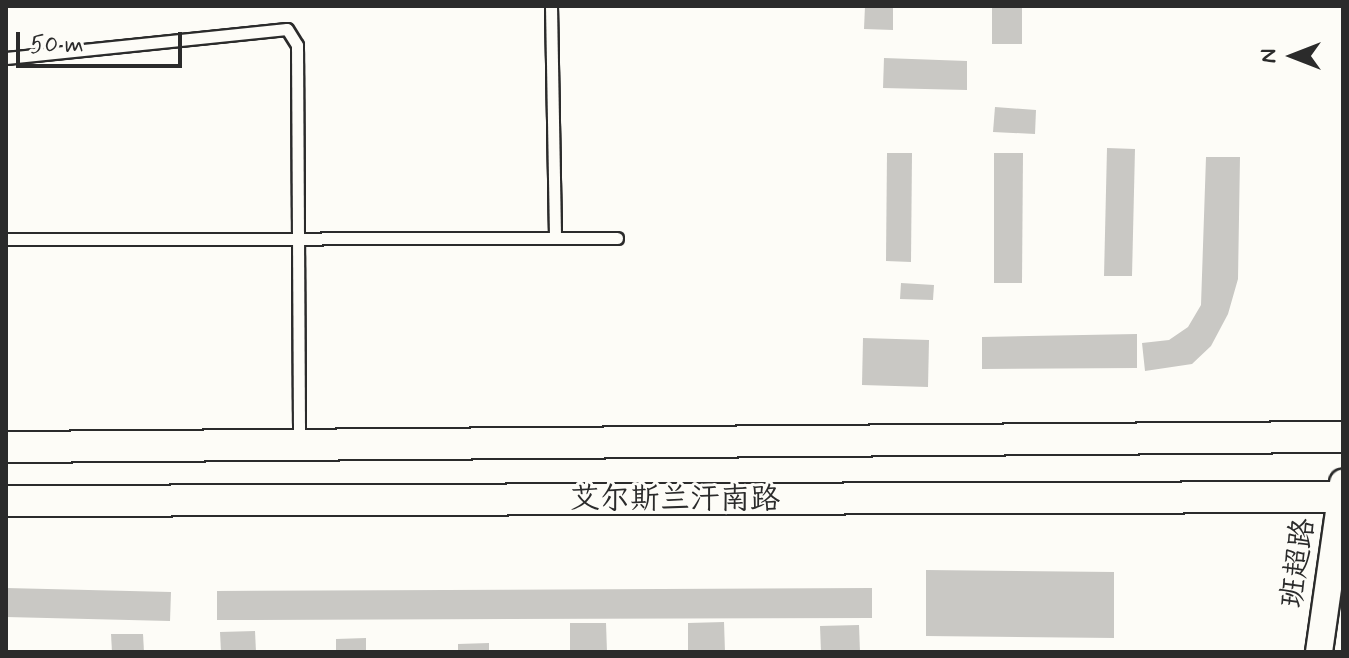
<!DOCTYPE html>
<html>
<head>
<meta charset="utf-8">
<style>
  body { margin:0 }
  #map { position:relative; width:1349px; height:658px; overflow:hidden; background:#fdfcf7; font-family:Mynerve,"LXGW WenKai TC",sans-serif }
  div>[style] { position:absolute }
  .building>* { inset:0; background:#c9c8c4 }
  .roads { filter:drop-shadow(2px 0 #2b2b2b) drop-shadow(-2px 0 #2b2b2b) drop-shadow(0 2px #2b2b2b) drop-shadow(0 -2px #2b2b2b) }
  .service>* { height:11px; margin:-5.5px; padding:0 5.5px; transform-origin:5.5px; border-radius:5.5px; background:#fdfcf7 }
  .tertiary>* { height:26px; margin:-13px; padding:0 13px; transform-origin:13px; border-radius:13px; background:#fdfcf7 }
  .secondary>* { height:30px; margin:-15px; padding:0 15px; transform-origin:15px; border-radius:15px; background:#fdfcf7 }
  span { translate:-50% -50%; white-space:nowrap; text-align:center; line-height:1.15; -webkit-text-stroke:6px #fdfcf7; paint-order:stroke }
  .street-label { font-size:30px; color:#2b2b2b }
  .frame { position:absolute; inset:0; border:8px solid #2b2b2b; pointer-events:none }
  .north { position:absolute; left:1253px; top:16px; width:80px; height:80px; -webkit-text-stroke:6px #fdfcf7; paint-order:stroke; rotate:270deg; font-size:22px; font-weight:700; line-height:32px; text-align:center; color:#2b2b2b }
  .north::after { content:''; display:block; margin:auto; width:28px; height:36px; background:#2b2b2b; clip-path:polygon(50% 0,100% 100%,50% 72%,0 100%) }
  .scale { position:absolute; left:16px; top:32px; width:166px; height:36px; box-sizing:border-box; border:4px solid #2b2b2b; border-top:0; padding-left:10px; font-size:24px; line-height:28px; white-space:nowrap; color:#2b2b2b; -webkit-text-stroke:6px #fdfcf7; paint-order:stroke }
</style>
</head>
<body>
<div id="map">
  <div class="building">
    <i style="clip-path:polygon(865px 6px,893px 6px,893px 30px,864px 29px)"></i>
    <i style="clip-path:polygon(992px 6px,1022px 6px,1022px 44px,992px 44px)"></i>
    <i style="clip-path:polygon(884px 58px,967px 61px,967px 90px,883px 88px)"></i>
    <i style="clip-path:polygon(995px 107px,1036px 110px,1035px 134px,993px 132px)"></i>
    <i style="clip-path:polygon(1107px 148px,1135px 149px,1132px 276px,1104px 276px)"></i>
    <i style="clip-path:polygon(887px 153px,912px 153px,911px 262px,886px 261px)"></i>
    <i style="clip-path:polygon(994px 153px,1023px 153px,1022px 283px,994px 283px)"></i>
    <i style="clip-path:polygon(1206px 157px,1240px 157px,1238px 279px,1228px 314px,1211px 346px,1192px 364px,1145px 371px,1142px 343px,1169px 340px,1188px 327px,1201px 305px)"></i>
    <i style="clip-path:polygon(901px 283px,934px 285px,933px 300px,900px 299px)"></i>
    <i style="clip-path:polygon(1137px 334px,1137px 368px,982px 369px,982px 337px)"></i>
    <i style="clip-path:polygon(863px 338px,929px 340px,928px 387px,862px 385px)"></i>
    <i style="clip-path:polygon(926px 570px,1114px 572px,1114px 638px,926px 636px)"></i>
    <i style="clip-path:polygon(6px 588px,171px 592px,170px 621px,6px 617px)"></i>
    <i style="clip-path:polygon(872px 588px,872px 618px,217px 620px,217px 591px)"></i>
    <i style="clip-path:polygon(724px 622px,725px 652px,688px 652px,688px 623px)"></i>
    <i style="clip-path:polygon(570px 623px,606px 623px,607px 652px,570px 652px)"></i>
    <i style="clip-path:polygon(859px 625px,860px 652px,821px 652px,820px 626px)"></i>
    <i style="clip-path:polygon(255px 631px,256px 652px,221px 652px,220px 632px)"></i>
    <i style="clip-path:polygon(111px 634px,143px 634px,144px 652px,112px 652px)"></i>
    <i style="clip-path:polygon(366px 638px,366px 652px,336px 652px,336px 639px)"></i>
    <i style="clip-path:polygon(489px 643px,489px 652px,458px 652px,458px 644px)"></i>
  </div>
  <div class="roads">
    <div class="service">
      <i style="left:551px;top:6px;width:232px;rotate:89deg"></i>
      <i style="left:6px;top:58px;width:282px;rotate:-5.9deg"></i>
      <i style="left:287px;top:29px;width:19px;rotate:58deg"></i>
      <i style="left:297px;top:45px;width:399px;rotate:89.7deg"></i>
      <i style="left:6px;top:239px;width:611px;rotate:-0.09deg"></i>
    </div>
    <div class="tertiary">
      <i style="left:1319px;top:652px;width:171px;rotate:-81.9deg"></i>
    </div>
    <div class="secondary">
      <i style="left:6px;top:447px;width:1337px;rotate:-0.43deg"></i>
      <i style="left:6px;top:501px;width:1337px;rotate:-0.17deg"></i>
    </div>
  </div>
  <div class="street-label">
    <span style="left:675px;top:500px">艾尔斯兰汗南路</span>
    <span style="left:1299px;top:563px;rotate:-82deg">班超路</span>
  </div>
  <div class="frame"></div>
  <div class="north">N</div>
  <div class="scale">50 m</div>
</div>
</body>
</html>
